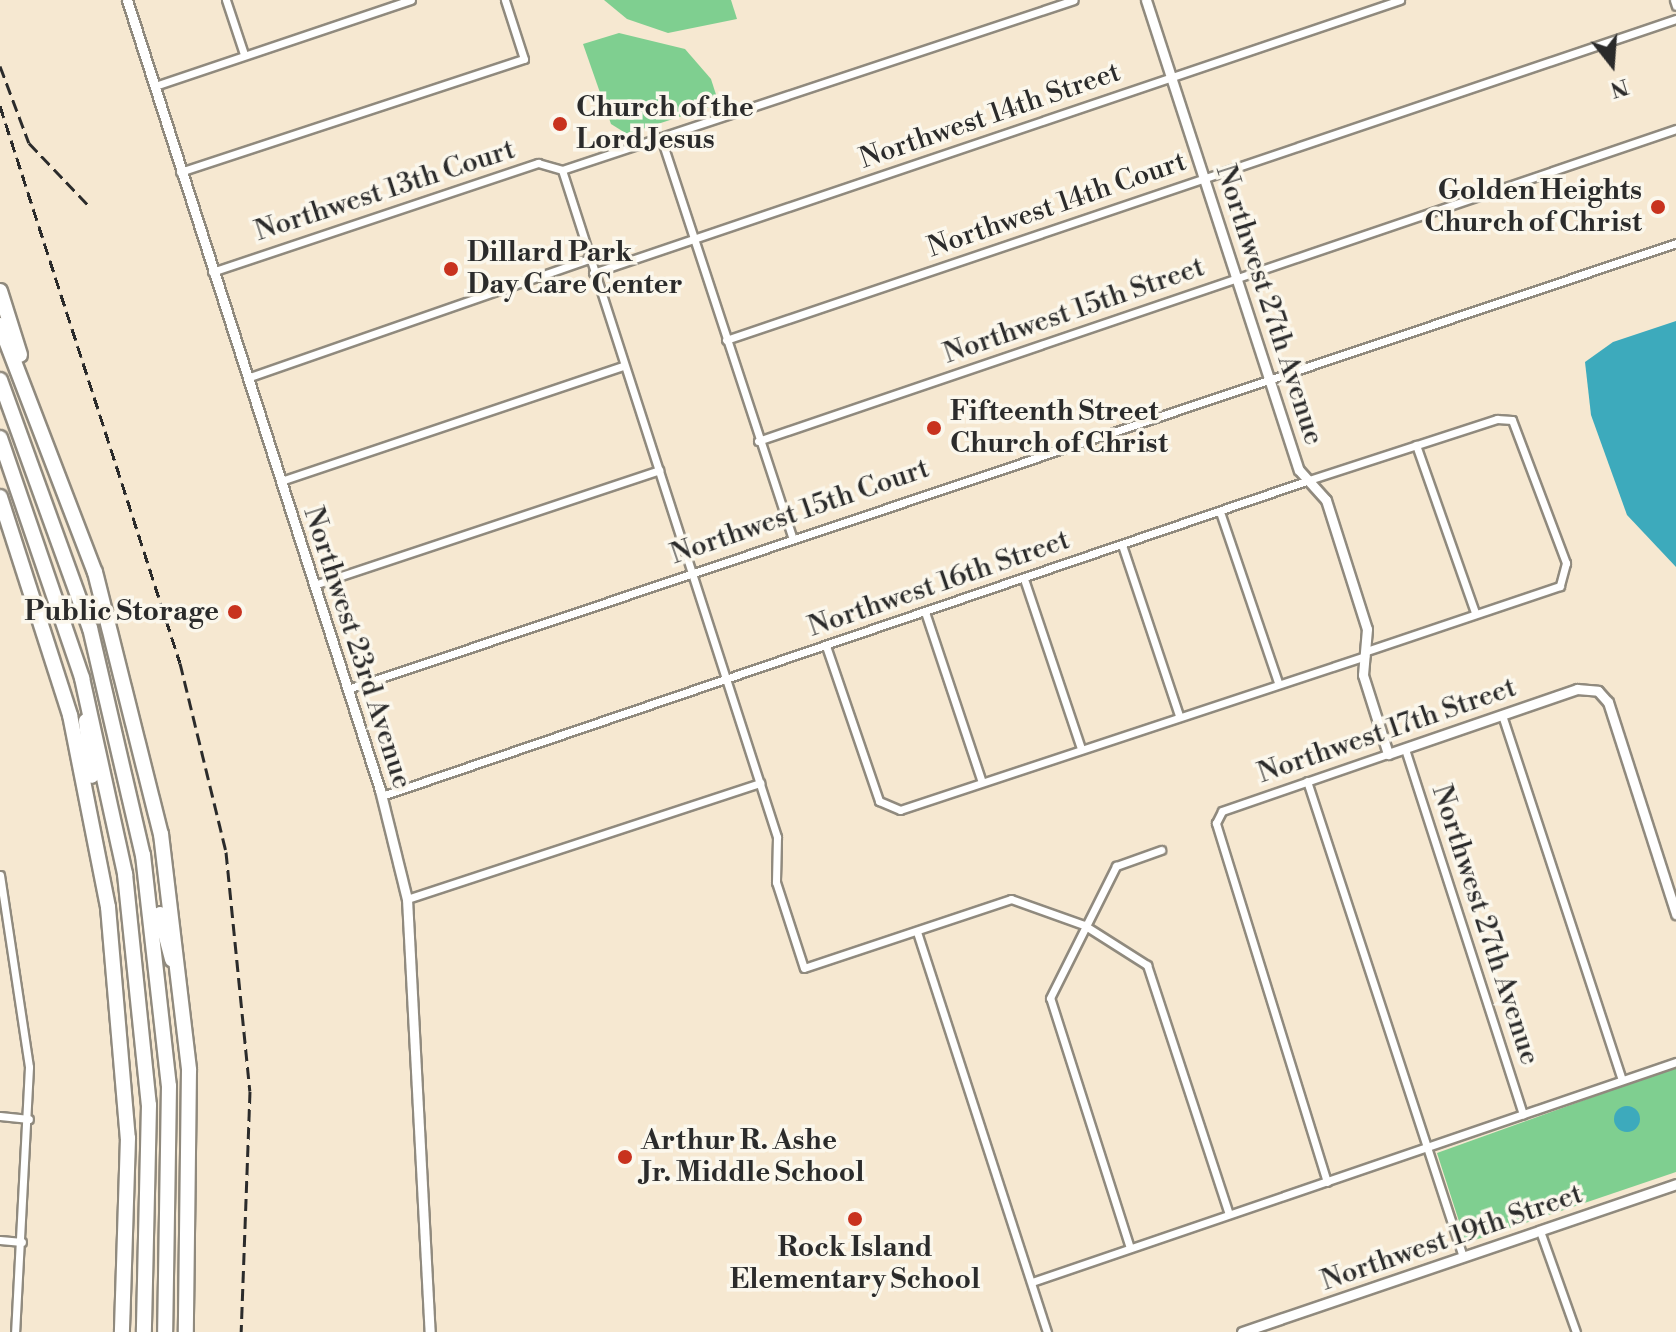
<!DOCTYPE html>
<html>
<head>
<meta charset="utf-8">
<style>
  body { margin:0 }
  #map { position:relative; width:1676px; height:1332px; overflow:hidden; background:#f6e8d1; font-family:"Libre Bodoni",serif }
  div>[style] { position:absolute }
  .green>* { inset:0; background:#7fcf90 }
  .water>* { inset:0; background:#3daabc }
  .round { border-radius:50% }
  .roads { filter:drop-shadow(2px 0 #908a7e) drop-shadow(-2px 0 #908a7e) drop-shadow(0 2px #908a7e) drop-shadow(0 -2px #908a7e) }
  .minor>* { height:7px; margin:-3.5px; padding:0 3.5px; transform-origin:3.5px; border-radius:3.5px; background:#fff }
  .tertiary>* { height:9px; margin:-4.5px; padding:0 4.5px; transform-origin:4.5px; border-radius:4.5px; background:#fff }
  .motorway>* { height:14px; margin:-7px; padding:0 7px; transform-origin:7px; border-radius:7px; background:#fff }
  .rail>* { height:3px; margin-top:-1.5px; transform-origin:0; background:repeating-linear-gradient(90deg,#2b2b2b 0 12px,transparent 0 18px) }
  .dots>* { width:22px; height:22px; translate:-50% -50%; box-sizing:border-box; border:4px solid #fbf7ec; border-radius:50% }
  span { translate:-50% -50%; white-space:nowrap; text-align:center; line-height:1.15; -webkit-text-stroke:7px #fbf7ec; paint-order:stroke }
  .poi-label { font-size:28px; color:#2b2b2b; font-weight:700 }
  .left { translate:0 -50%; text-align:left }
  .right { translate:-100% -50%; text-align:right }
  .street-label { font-size:28px; color:#2b2b2b }
  .north { position:absolute; left:1572px; top:24px; width:80px; height:80px; -webkit-text-stroke:6px #fbf7ec; paint-order:stroke; rotate:163deg; font-size:22px; font-weight:700; line-height:32px; text-align:center; color:#2b2b2b }
  .north::after { content:''; display:block; margin:auto; width:28px; height:36px; background:#2b2b2b; clip-path:polygon(50% 0,100% 100%,50% 72%,0 100%) }
</style>
</head>
<body>
<div id="map">
  <div class="green">
    <i style="clip-path:polygon(604px 0,731px 0,737px 19px,668px 33px,627px 19px)"></i>
    <i style="clip-path:polygon(619px 33px,685px 49px,711px 79px,719px 104px,627px 134px,611px 124px,583px 44px)"></i>
    <i style="clip-path:polygon(1676px 1067px,1676px 1172px,1466px 1243px,1437px 1153px)"></i>
  </div>
  <div class="water">
    <i style="clip-path:polygon(1676px 321px,1676px 567px,1627px 515px,1591px 415px,1585px 362px,1613px 342px)"></i>
    <i class="round" style="left:1614px;top:1106px;width:26px;height:26px"></i>
  </div>
  <div class="roads">
    <div class="minor">
      <i style="left:226px;top:0;width:57px;rotate:71.6deg"></i>
      <i style="left:1674px;top:0;width:6px;rotate:72deg"></i>
      <i style="left:155px;top:86px;width:270px;rotate:-18.6deg"></i>
      <i style="left:661px;top:138px;width:420px;rotate:71.8deg"></i>
      <i style="left:562px;top:170px;width:701px;rotate:72.13deg"></i>
      <i style="left:777px;top:837px;width:45px;rotate:91.3deg"></i>
      <i style="left:776px;top:882px;width:90px;rotate:72deg"></i>
      <i style="left:804px;top:968px;width:218px;rotate:-18.4deg"></i>
      <i style="left:1011px;top:899px;width:77px;rotate:19.6deg"></i>
      <i style="left:1084px;top:925px;width:75px;rotate:32.4deg"></i>
      <i style="left:1147px;top:965px;width:262px;rotate:71.8deg"></i>
      <i style="left:180px;top:172px;width:362px;rotate:-18.2deg"></i>
      <i style="left:524px;top:59px;width:62px;rotate:-107.9deg"></i>
      <i style="left:212px;top:272px;width:344px;rotate:-18.5deg"></i>
      <i style="left:538px;top:163px;width:25px;rotate:16deg"></i>
      <i style="left:562px;top:170px;width:539px;rotate:-18.37deg"></i>
      <i style="left:593px;top:273px;width:852px;rotate:-18.69deg"></i>
      <i style="left:726px;top:340px;width:1003px;rotate:-18.67deg"></i>
      <i style="left:247px;top:378px;width:362px;rotate:-19.2deg"></i>
      <i style="left:758px;top:441px;width:970px;rotate:-18.77deg"></i>
      <i style="left:1416px;top:445px;width:178px;rotate:70.6deg"></i>
      <i style="left:281px;top:481px;width:361px;rotate:-18.6deg"></i>
      <i style="left:1220px;top:512px;width:180px;rotate:71.2deg"></i>
      <i style="left:1122px;top:545px;width:179px;rotate:71.5deg"></i>
      <i style="left:1024px;top:579px;width:178px;rotate:71.4deg"></i>
      <i style="left:314px;top:585px;width:364px;rotate:-18.4deg"></i>
      <i style="left:925px;top:612px;width:179px;rotate:71.5deg"></i>
      <i style="left:826px;top:646px;width:164px;rotate:71.1deg"></i>
      <i style="left:879px;top:801px;width:23px;rotate:23deg"></i>
      <i style="left:900px;top:810px;width:490px;rotate:-18.3deg"></i>
      <i style="left:348px;top:689px;width:1401px;rotate:-18.56deg"></i>
      <i style="left:1502px;top:715px;width:384px;rotate:71.8deg"></i>
      <i style="left:1405px;top:749px;width:384px;rotate:72.1deg"></i>
      <i style="left:1307px;top:781px;width:501px;rotate:71.85deg"></i>
      <i style="left:382px;top:796px;width:979px;rotate:-18.82deg"></i>
      <i style="left:1309px;top:480px;width:198px;rotate:-18deg"></i>
      <i style="left:1497px;top:419px;width:15px;rotate:4deg"></i>
      <i style="left:1512px;top:420px;width:153px;rotate:69.3deg"></i>
      <i style="left:1566px;top:563px;width:24px;rotate:105deg"></i>
      <i style="left:1560px;top:586px;width:204px;rotate:161.4deg"></i>
      <i style="left:0;top:875px;width:194px;rotate:81.4deg"></i>
      <i style="left:29px;top:1067px;width:265px;rotate:93deg"></i>
      <i style="left:407px;top:899px;width:372px;rotate:-18.2deg"></i>
      <i style="left:917px;top:932px;width:421px;rotate:72deg"></i>
      <i style="left:0;top:1116px;width:29px;rotate:6deg"></i>
      <i style="left:1327px;top:1182px;width:376px;rotate:-107.2deg"></i>
      <i style="left:1216px;top:823px;width:13px;rotate:-63deg"></i>
      <i style="left:1222px;top:811px;width:176px;rotate:-19deg"></i>
      <i style="left:1540px;top:1231px;width:107px;rotate:70.4deg"></i>
      <i style="left:0;top:1240px;width:22px;rotate:5deg"></i>
      <i style="left:1130px;top:1248px;width:262px;rotate:-107.7deg"></i>
      <i style="left:1050px;top:998px;width:148px;rotate:-63.4deg"></i>
      <i style="left:1116px;top:866px;width:48px;rotate:-19.6deg"></i>
      <i style="left:1032px;top:1282px;width:681px;rotate:-18.86deg"></i>
    </div>
    <div class="tertiary">
      <i style="left:127px;top:0;width:830px;rotate:72.24deg"></i>
      <i style="left:380px;top:790px;width:112px;rotate:76.1deg"></i>
      <i style="left:407px;top:899px;width:434px;rotate:87deg"></i>
      <i style="left:1146px;top:0;width:494px;rotate:72deg"></i>
      <i style="left:1299px;top:470px;width:40px;rotate:48deg"></i>
      <i style="left:1326px;top:500px;width:135px;rotate:72.4deg"></i>
      <i style="left:1367px;top:629px;width:46px;rotate:95deg"></i>
      <i style="left:1363px;top:675px;width:83px;rotate:72.4deg"></i>
      <i style="left:1388px;top:754px;width:200px;rotate:-19deg"></i>
      <i style="left:1577px;top:689px;width:21px;rotate:5deg"></i>
      <i style="left:1598px;top:691px;width:15px;rotate:48deg"></i>
      <i style="left:1608px;top:702px;width:223px;rotate:72.2deg"></i>
      <i style="left:1242px;top:1332px;width:459px;rotate:-18.8deg"></i>
    </div>
    <div class="motorway">
      <i style="left:0;top:291px;width:67px;rotate:72.6deg"></i>
      <i style="left:0;top:325px;width:265px;rotate:69deg"></i>
      <i style="left:95px;top:572px;width:270px;rotate:75.9deg"></i>
      <i style="left:161px;top:834px;width:238px;rotate:83.2deg"></i>
      <i style="left:189px;top:1070px;width:262px;rotate:90.7deg"></i>
      <i style="left:0;top:380px;width:264px;rotate:70.1deg"></i>
      <i style="left:90px;top:628px;width:233px;rotate:76.9deg"></i>
      <i style="left:143px;top:855px;width:232px;rotate:83.6deg"></i>
      <i style="left:169px;top:1086px;width:246px;rotate:90.9deg"></i>
      <i style="left:0;top:438px;width:254px;rotate:71.1deg"></i>
      <i style="left:82px;top:678px;width:201px;rotate:77.6deg"></i>
      <i style="left:125px;top:874px;width:232px;rotate:84.1deg"></i>
      <i style="left:149px;top:1105px;width:227px;rotate:91.3deg"></i>
      <i style="left:0;top:497px;width:229px;rotate:72.2deg"></i>
      <i style="left:70px;top:715px;width:196px;rotate:78.8deg"></i>
      <i style="left:108px;top:907px;width:232px;rotate:85.1deg"></i>
      <i style="left:128px;top:1138px;width:194px;rotate:91.8deg"></i>
      <i style="left:86px;top:721px;width:55px;rotate:83.8deg"></i>
      <i style="left:160px;top:914px;width:47px;rotate:75.1deg"></i>
    </div>
  </div>
  <div class="rail">
    <i style="left:0;top:66px;width:82px;rotate:69.4deg"></i>
    <i style="left:29px;top:143px;width:86px;rotate:46.4deg"></i>
    <i style="left:0;top:106px;width:585px;rotate:72.09deg"></i>
    <i style="left:180px;top:663px;width:195px;rotate:76.3deg"></i>
    <i style="left:226px;top:852px;width:240px;rotate:84.3deg"></i>
    <i style="left:250px;top:1091px;width:241px;rotate:92.1deg"></i>
  </div>
  <div class="dots">
    <i style="left:560px;top:124px;background:#c8321e"></i>
    <i style="left:1658px;top:207px;background:#c8321e"></i>
    <i style="left:451px;top:269px;background:#c8321e"></i>
    <i style="left:934px;top:428px;background:#c8321e"></i>
    <i style="left:235px;top:612px;background:#c8321e"></i>
    <i style="left:625px;top:1157px;background:#c8321e"></i>
    <i style="left:855px;top:1219px;background:#c8321e"></i>
  </div>
  <div class="poi-label">
    <span class="left" style="left:576px;top:124px">Church of the<br>Lord Jesus</span>
    <span class="right" style="left:1642px;top:207px">Golden Heights<br>Church of Christ</span>
    <span class="left" style="left:467px;top:269px">Dillard Park<br>Day Care Center</span>
    <span class="left" style="left:950px;top:428px">Fifteenth Street<br>Church of Christ</span>
    <span class="right" style="left:219px;top:612px">Public Storage</span>
    <span class="left" style="left:641px;top:1157px">Arthur R. Ashe<br>Jr. Middle School</span>
    <span style="left:855px;top:1264px">Rock Island<br>Elementary School</span>
  </div>
  <div class="street-label">
    <span style="left:990px;top:116px;rotate:-19deg">Northwest 14th Street</span>
    <span style="left:385px;top:191px;rotate:-18deg">Northwest 13th Court</span>
    <span style="left:1057px;top:205px;rotate:-19deg">Northwest 14th Court</span>
    <span style="left:1269px;top:305px;rotate:72deg">Northwest 27th Avenue</span>
    <span style="left:1074px;top:311px;rotate:-19deg">Northwest 15th Street</span>
    <span style="left:800px;top:512px;rotate:-19deg">Northwest 15th Court</span>
    <span style="left:939px;top:584px;rotate:-19deg">Northwest 16th Street</span>
    <span style="left:357px;top:648px;rotate:72deg">Northwest 23rd Avenue</span>
    <span style="left:1387px;top:731px;rotate:-19deg">Northwest 17th Street</span>
    <span style="left:1485px;top:925px;rotate:72deg">Northwest 27th Avenue</span>
    <span style="left:1452px;top:1238px;rotate:-19deg">Northwest 19th Street</span>
  </div>
  <div class="north">N</div>
</div>
</body>
</html>
